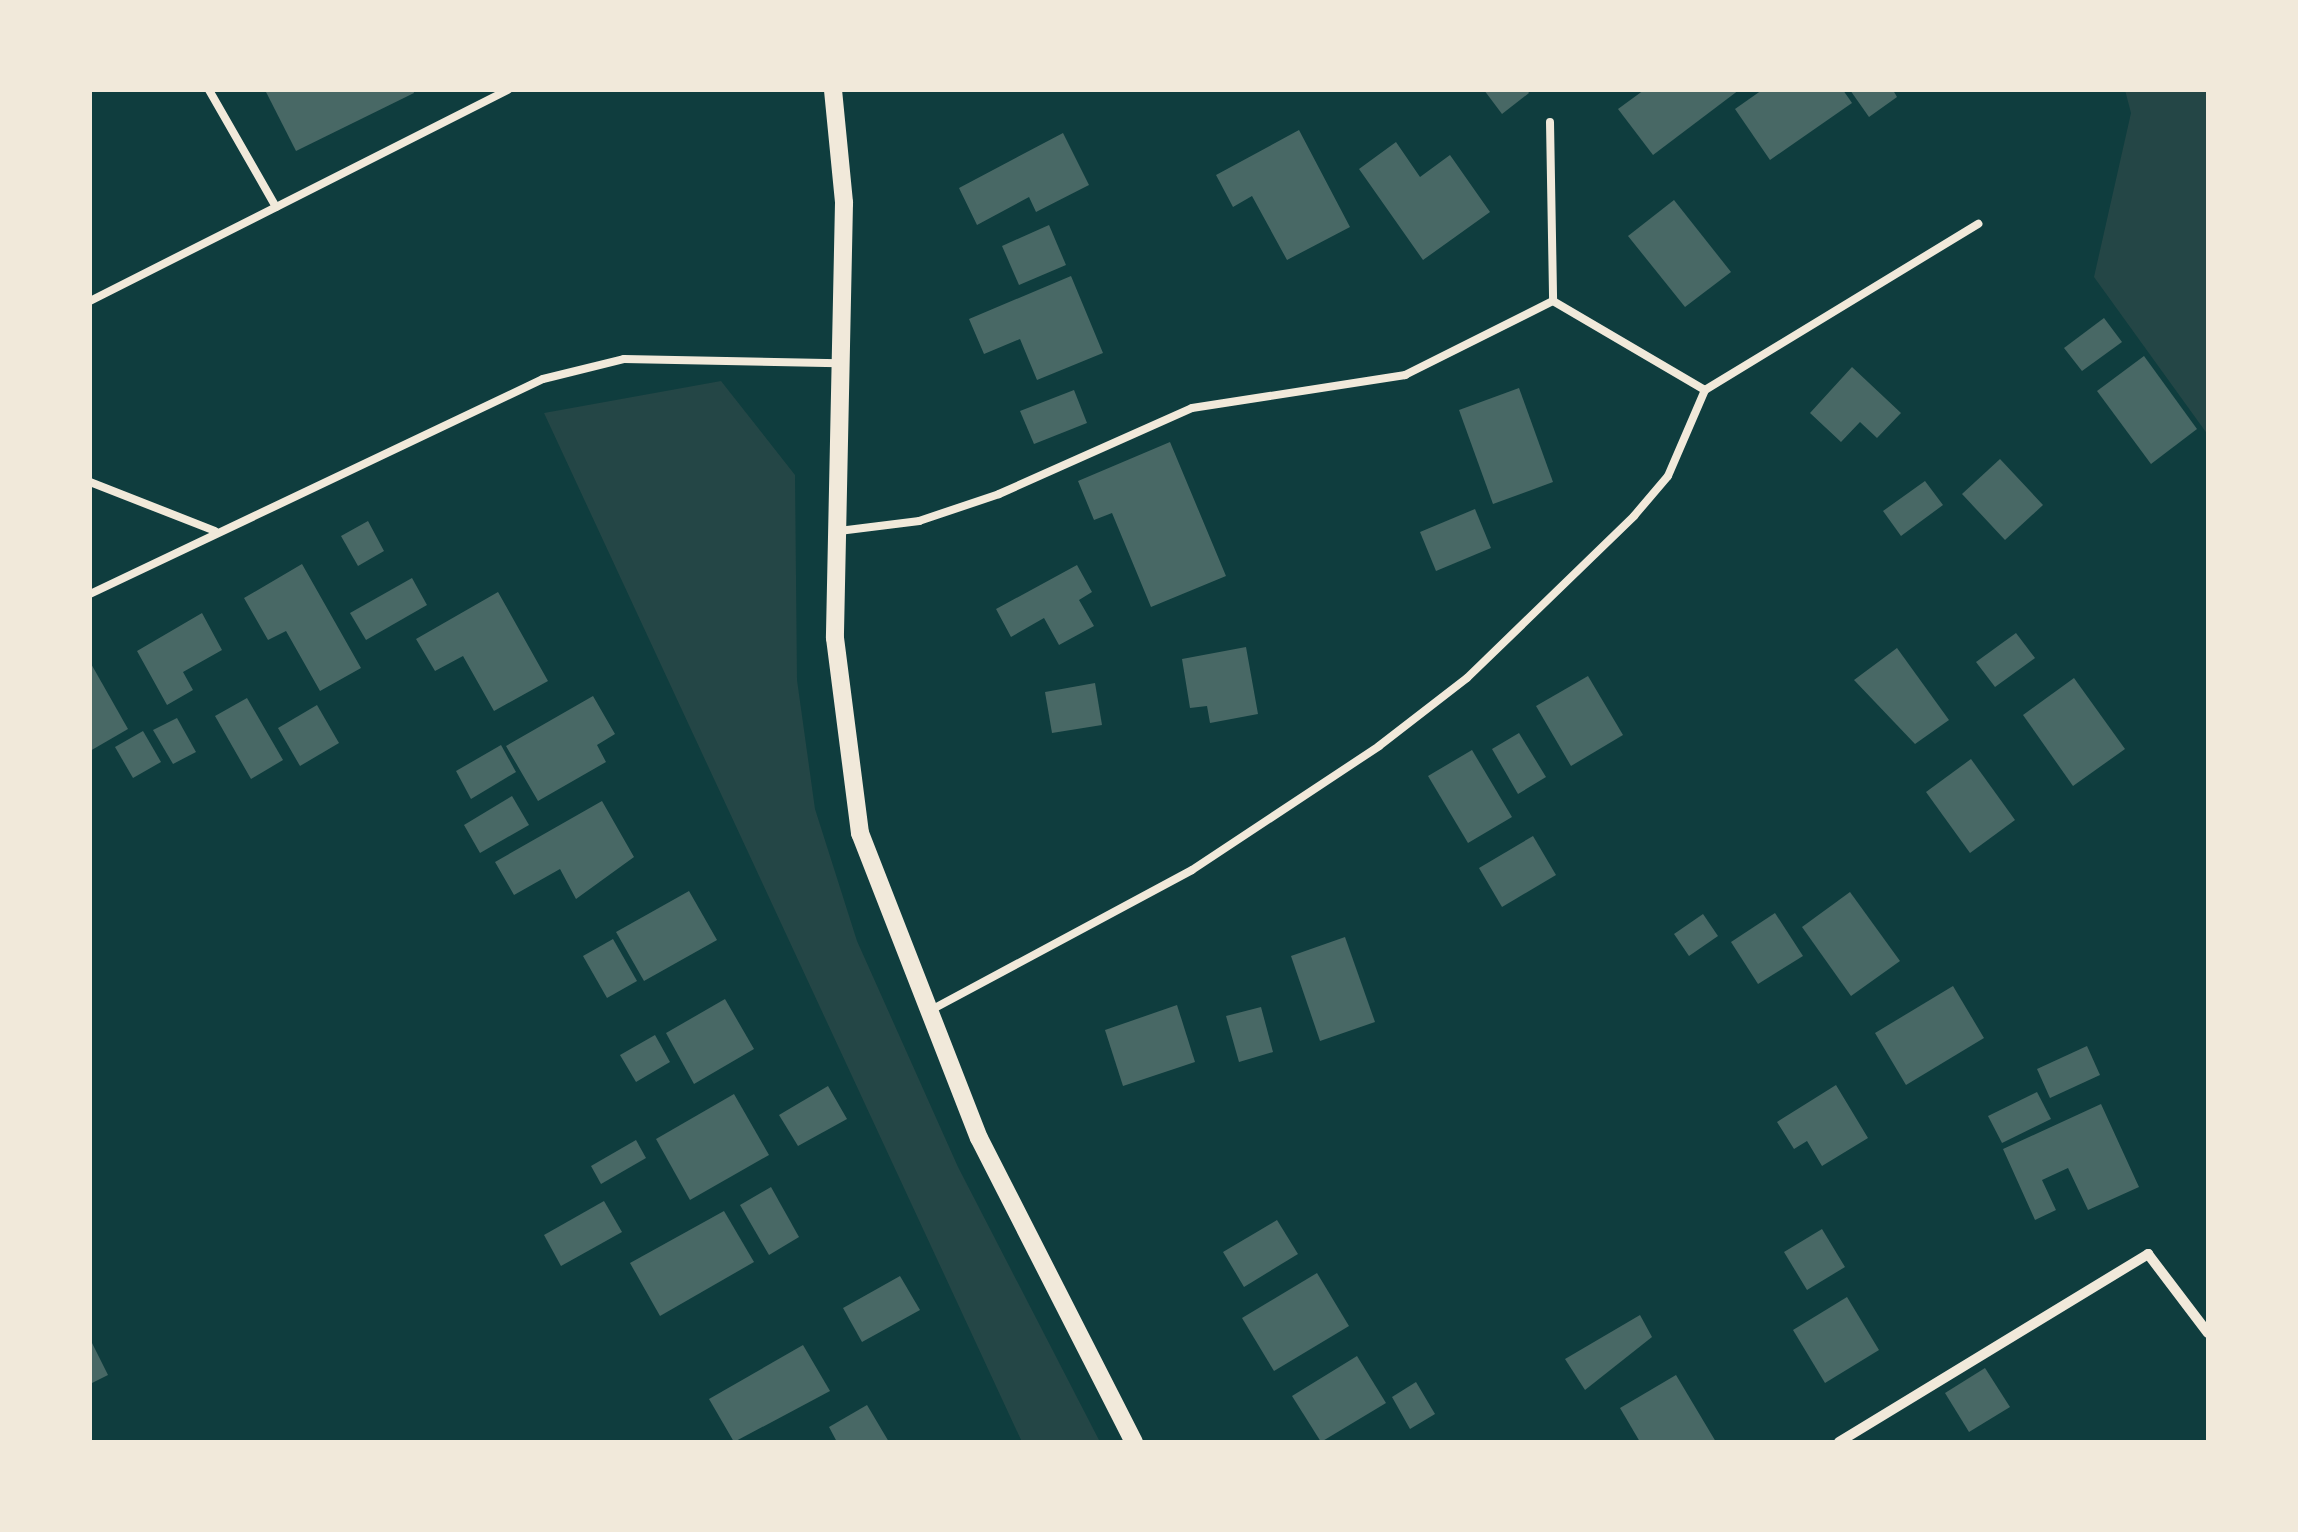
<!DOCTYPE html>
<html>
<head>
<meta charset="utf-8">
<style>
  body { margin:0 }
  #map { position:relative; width:2298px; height:1532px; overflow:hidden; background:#0f3d3e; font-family:Mulish,sans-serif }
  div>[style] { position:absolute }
  .green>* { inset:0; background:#244646 }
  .building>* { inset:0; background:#486865 }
  .service>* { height:8px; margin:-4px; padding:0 4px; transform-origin:4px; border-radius:4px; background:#f1e9da }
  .minor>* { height:10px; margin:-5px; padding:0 5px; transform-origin:5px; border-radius:5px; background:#f1e9da }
  .tertiary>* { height:18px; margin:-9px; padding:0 9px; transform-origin:9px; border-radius:9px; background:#f1e9da }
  span { translate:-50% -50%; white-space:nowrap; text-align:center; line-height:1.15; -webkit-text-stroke:8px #f1e9da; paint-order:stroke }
  .frame { position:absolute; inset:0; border:92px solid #f1e9da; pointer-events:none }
</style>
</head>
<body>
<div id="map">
  <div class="green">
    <i style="clip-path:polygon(2125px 90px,2208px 90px,2208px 435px,2094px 277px,2131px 113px)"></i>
    <i style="clip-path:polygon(721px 381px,795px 475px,797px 680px,815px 809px,857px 941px,958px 1167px,1100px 1442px,1022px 1442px,544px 413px)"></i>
  </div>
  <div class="building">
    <i style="clip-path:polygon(265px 90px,413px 90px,414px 93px,296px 151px)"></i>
    <i style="clip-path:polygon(1484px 90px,1527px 90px,1529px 93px,1502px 114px)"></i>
    <i style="clip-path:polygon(1644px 90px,1739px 90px,1653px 155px,1618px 109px)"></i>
    <i style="clip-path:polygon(1762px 90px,1843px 90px,1852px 103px,1770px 160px,1735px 109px)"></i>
    <i style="clip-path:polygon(1850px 90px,1893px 90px,1897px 97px,1869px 117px)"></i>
    <i style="clip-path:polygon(1299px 130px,1350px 227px,1287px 260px,1252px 196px,1233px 207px,1216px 175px)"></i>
    <i style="clip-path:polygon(1063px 133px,1089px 185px,1036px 212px,1029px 197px,977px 225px,959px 188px)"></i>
    <i style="clip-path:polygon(1396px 142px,1420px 177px,1450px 155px,1490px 212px,1423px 260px,1359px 169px)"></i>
    <i style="clip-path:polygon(1674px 200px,1731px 272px,1685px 307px,1628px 236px)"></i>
    <i style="clip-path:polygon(1049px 225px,1066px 265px,1019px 285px,1002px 246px)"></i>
    <i style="clip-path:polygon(1071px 276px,1103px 353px,1037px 380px,1020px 339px,984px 354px,969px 319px)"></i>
    <i style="clip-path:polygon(2104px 318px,2122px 342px,2082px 371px,2064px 348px)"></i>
    <i style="clip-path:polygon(2144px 356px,2197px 429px,2151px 464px,2097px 391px)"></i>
    <i style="clip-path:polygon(1852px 367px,1901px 413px,1877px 438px,1860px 422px,1841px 442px,1810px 413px)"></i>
    <i style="clip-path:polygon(1519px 388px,1553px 482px,1493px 504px,1459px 410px)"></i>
    <i style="clip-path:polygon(1074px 390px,1087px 423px,1034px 444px,1020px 411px)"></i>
    <i style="clip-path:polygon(1170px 442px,1226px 576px,1151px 607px,1112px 513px,1094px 520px,1078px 481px)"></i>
    <i style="clip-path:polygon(2000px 459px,2043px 505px,2005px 540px,1962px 494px)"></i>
    <i style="clip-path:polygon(1925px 481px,1943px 505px,1901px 536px,1883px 511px)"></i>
    <i style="clip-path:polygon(1475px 509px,1491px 548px,1436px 571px,1420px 532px)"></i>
    <i style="clip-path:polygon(368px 521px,384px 551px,358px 566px,341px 536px)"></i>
    <i style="clip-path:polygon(302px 564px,361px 668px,320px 691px,286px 631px,268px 640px,244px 598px)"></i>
    <i style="clip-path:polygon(1077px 565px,1092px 592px,1079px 600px,1094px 626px,1059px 645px,1044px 618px,1011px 637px,996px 609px)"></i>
    <i style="clip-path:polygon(412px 578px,427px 605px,366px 640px,350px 613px)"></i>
    <i style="clip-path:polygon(498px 592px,548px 681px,494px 711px,463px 656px,435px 671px,416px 639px)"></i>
    <i style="clip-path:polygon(202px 613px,222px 650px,183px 672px,193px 690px,167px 705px,137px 651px)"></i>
    <i style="clip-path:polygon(2016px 633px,2035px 658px,1995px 687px,1976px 662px)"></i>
    <i style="clip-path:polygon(1246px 647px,1258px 714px,1210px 723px,1207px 706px,1190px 708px,1182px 659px)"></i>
    <i style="clip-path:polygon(1897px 648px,1949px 720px,1915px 744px,1854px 680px)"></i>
    <i style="clip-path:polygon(90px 662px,128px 729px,90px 751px)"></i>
    <i style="clip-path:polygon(1588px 676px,1623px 735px,1571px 766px,1536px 706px)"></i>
    <i style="clip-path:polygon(2074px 678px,2125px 749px,2073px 786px,2023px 715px)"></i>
    <i style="clip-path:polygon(1095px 683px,1102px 725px,1052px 733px,1045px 692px)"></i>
    <i style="clip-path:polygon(593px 696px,615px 734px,597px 745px,606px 762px,538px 801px,506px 746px)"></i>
    <i style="clip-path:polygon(247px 698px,283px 760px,251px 779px,215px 716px)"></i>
    <i style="clip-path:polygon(317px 705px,339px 743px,300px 766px,278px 728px)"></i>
    <i style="clip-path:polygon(177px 718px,196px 752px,173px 764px,153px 730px)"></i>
    <i style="clip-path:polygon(143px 731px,161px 762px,133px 778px,115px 747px)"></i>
    <i style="clip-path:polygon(1519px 733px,1546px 777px,1518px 794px,1492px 749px)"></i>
    <i style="clip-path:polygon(501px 745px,516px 772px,471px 799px,456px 771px)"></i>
    <i style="clip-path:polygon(1472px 750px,1512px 817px,1468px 843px,1428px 776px)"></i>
    <i style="clip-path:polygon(1971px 759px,2015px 820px,1970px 853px,1926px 792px)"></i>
    <i style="clip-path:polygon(512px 796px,529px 825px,480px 853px,464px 825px)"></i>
    <i style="clip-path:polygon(602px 801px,634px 857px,576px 899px,560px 869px,514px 895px,495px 862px)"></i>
    <i style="clip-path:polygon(1533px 836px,1556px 875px,1502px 907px,1479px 868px)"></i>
    <i style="clip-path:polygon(689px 891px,717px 940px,644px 981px,616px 932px)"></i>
    <i style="clip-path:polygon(1850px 892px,1900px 961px,1851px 996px,1802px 927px)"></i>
    <i style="clip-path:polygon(1775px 913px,1803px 956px,1758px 984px,1731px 942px)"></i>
    <i style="clip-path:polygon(1703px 914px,1718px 936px,1689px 956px,1674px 934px)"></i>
    <i style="clip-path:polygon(1345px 937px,1375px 1022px,1320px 1041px,1291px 956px)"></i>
    <i style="clip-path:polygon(613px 939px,637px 981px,607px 998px,583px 956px)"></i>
    <i style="clip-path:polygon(1953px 986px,1984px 1038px,1906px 1085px,1875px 1033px)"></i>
    <i style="clip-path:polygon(725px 999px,754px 1049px,694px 1084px,666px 1033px)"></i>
    <i style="clip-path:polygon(1177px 1005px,1195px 1062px,1123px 1086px,1105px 1030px)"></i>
    <i style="clip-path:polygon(1261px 1007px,1273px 1052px,1239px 1062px,1226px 1016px)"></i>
    <i style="clip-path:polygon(655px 1035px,670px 1062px,636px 1082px,620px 1055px)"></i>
    <i style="clip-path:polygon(2087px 1046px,2100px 1075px,2050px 1098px,2037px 1069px)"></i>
    <i style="clip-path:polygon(1836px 1085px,1868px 1138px,1822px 1166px,1807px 1141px,1794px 1149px,1777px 1122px)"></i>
    <i style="clip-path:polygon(828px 1086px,847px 1119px,798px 1146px,779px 1115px)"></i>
    <i style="clip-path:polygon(2037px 1092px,2051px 1119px,2002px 1143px,1988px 1116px)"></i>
    <i style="clip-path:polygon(734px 1094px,769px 1155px,690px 1200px,656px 1139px)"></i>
    <i style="clip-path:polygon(2101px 1104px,2139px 1187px,2088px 1210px,2068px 1168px,2042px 1180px,2056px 1210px,2035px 1220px,2003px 1149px)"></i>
    <i style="clip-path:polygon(636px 1140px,646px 1158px,601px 1184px,591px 1166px)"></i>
    <i style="clip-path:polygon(771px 1187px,799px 1237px,769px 1255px,740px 1205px)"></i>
    <i style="clip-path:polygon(604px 1201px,622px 1232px,561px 1266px,544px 1235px)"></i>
    <i style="clip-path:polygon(724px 1211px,754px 1262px,660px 1316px,630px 1263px)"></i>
    <i style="clip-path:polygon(1277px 1220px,1298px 1254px,1244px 1287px,1223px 1252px)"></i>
    <i style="clip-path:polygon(1822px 1229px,1845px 1267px,1807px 1290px,1784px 1252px)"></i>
    <i style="clip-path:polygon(1317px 1273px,1349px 1326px,1274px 1371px,1242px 1318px)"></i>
    <i style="clip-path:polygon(900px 1276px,920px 1310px,862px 1342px,843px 1308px)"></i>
    <i style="clip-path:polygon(1847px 1297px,1879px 1350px,1825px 1383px,1793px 1330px)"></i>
    <i style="clip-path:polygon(1640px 1315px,1652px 1337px,1585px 1390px,1565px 1359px)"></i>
    <i style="clip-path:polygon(90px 1339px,108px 1375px,90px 1384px)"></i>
    <i style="clip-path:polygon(803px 1345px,830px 1391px,734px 1442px,709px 1399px)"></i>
    <i style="clip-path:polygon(1357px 1356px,1386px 1403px,1321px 1442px,1292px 1396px)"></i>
    <i style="clip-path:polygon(1985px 1368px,2010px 1407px,1969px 1432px,1945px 1393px)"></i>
    <i style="clip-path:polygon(1676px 1375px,1716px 1442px,1640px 1442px,1620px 1408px)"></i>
    <i style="clip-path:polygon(1416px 1382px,1435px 1414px,1410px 1429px,1392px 1397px)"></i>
    <i style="clip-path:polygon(867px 1405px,889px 1442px,837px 1442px,829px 1427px)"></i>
  </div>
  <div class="service">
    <i style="left:209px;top:90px;width:135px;rotate:60.2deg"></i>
    <i style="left:1550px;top:122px;width:179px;rotate:89deg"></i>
    <i style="left:90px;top:301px;width:468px;rotate:-26.8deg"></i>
    <i style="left:90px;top:482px;width:134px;rotate:21.4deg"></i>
    <i style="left:839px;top:531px;width:81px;rotate:-7.1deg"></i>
    <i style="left:919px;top:521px;width:84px;rotate:-18.6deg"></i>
    <i style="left:999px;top:494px;width:211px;rotate:-24deg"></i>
    <i style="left:1192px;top:408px;width:216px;rotate:-8.8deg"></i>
    <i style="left:1405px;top:375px;width:165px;rotate:-26.6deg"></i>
    <i style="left:1553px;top:301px;width:176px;rotate:30.4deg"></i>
    <i style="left:90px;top:594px;width:501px;rotate:-25.39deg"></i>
    <i style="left:543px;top:379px;width:83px;rotate:-13.9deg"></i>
    <i style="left:624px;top:359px;width:215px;rotate:1.1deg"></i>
    <i style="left:931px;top:1010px;width:296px;rotate:-28.2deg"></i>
    <i style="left:1192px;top:870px;width:224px;rotate:-33.5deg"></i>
    <i style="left:1379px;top:746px;width:111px;rotate:-37.7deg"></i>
    <i style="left:1467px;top:678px;width:233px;rotate:-44.1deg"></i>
    <i style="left:1634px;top:516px;width:52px;rotate:-49.6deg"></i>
    <i style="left:1668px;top:476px;width:94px;rotate:-66.7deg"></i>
    <i style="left:1705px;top:390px;width:320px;rotate:-31.3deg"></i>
  </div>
  <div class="minor">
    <i style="left:1839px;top:1442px;width:362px;rotate:-31.3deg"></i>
    <i style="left:2148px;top:1254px;width:99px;rotate:52.8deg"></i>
  </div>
  <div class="tertiary">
    <i style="left:833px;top:90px;width:114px;rotate:84.4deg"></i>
    <i style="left:844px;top:203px;width:435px;rotate:91.2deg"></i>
    <i style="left:835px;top:638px;width:197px;rotate:82.7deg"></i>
    <i style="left:860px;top:833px;width:327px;rotate:68.7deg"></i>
    <i style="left:979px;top:1138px;width:341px;rotate:63deg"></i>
  </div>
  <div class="frame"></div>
</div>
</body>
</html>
